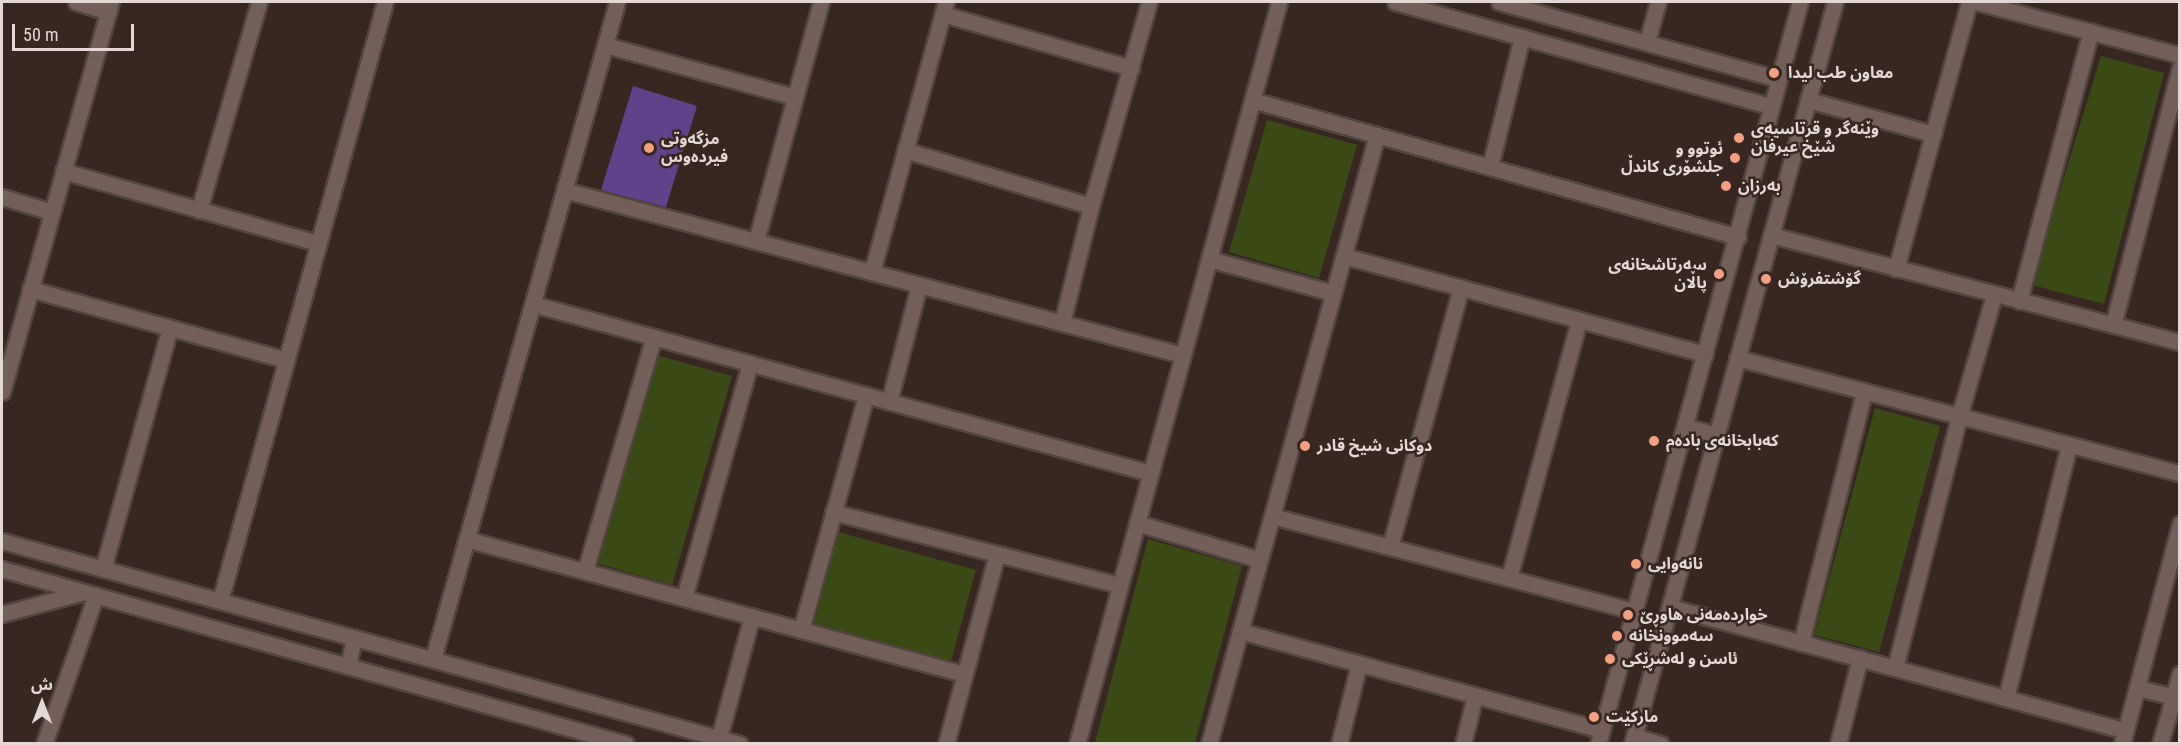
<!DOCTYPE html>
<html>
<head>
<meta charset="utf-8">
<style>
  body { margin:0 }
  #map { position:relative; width:2181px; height:745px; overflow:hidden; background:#382721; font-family:"Roboto Condensed","Noto Sans Arabic",sans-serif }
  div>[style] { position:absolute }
  .green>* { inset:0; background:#3b4914 }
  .building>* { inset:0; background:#5e438b }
  .roads { filter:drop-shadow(2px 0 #52443f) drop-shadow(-2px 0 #52443f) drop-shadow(0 2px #52443f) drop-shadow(0 -2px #52443f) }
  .minor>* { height:15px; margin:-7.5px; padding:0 7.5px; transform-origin:7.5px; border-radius:7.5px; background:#735f57 }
  .dots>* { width:16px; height:16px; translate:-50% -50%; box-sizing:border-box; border:3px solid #382721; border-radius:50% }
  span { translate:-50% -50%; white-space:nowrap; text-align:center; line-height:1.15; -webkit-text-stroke:5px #382721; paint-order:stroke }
  .poi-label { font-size:16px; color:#e4d8d4; font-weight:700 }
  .left { translate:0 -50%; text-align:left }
  .right { translate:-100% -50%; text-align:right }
  .frame { position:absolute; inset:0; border:3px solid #e4d8d4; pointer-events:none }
  .north { position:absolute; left:12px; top:673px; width:60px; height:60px; -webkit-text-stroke:4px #382721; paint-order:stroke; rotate:0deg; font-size:16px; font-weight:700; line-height:24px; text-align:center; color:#e4d8d4 }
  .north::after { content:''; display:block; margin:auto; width:21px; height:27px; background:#e4d8d4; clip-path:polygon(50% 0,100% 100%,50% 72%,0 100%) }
  .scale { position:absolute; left:12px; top:24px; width:122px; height:27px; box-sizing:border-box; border:3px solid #e4d8d4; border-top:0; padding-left:8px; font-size:18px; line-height:21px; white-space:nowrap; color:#e4d8d4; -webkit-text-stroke:4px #382721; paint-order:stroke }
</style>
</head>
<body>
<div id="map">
  <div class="green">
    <i style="clip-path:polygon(2101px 56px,2164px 73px,2104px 304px,2031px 285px)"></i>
    <i style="clip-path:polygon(1267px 120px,1357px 145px,1319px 278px,1229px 252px)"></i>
    <i style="clip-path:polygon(656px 355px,732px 376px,672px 585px,596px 563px)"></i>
    <i style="clip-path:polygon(1875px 408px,1940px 426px,1879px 652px,1814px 635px)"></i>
    <i style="clip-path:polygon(838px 532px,976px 570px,951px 661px,814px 624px)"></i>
    <i style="clip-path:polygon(1148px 539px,1242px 566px,1195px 743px,1095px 743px)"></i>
  </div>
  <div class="building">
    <i style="clip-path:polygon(633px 86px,697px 106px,666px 207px,601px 190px)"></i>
  </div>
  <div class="roads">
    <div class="minor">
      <i style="left:76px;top:2px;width:34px;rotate:17deg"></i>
      <i style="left:1395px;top:2px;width:390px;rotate:15.5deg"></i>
      <i style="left:1499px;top:2px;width:289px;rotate:15.4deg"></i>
      <i style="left:1976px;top:2px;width:211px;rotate:14.6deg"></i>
      <i style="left:943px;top:14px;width:196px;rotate:16deg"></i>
      <i style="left:1647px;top:42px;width:41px;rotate:-74.6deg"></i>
      <i style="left:605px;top:45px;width:197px;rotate:15.3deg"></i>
      <i style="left:1252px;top:100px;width:505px;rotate:15.74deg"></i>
      <i style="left:1808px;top:100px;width:130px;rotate:15.2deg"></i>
      <i style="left:905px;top:150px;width:194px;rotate:16.8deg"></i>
      <i style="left:1490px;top:167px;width:134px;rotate:-76.2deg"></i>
      <i style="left:63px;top:171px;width:264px;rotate:15.8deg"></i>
      <i style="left:564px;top:190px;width:640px;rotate:14.95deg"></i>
      <i style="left:2px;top:197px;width:52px;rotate:16.7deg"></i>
      <i style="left:199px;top:210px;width:216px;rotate:-73.9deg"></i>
      <i style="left:1771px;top:235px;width:423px;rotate:14.7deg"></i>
      <i style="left:756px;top:241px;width:248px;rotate:-74.8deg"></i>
      <i style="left:1344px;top:256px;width:374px;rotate:15.2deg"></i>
      <i style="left:1209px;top:259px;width:129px;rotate:15.3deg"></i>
      <i style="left:1896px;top:269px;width:277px;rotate:-74.7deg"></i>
      <i style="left:872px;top:272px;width:280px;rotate:-74.7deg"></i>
      <i style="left:30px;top:289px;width:266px;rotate:15.5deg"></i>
      <i style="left:2019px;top:301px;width:279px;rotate:-75.1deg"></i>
      <i style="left:533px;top:304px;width:640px;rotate:15.32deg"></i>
      <i style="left:1062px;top:323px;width:121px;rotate:-76.1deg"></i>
      <i style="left:1091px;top:206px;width:212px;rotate:-74.1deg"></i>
      <i style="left:2113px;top:325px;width:267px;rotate:-75.4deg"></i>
      <i style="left:1737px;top:358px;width:458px;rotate:14.6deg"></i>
      <i style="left:2px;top:392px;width:405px;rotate:-74.4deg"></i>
      <i style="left:889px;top:402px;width:121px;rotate:-75.6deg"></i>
      <i style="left:1685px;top:426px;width:32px;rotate:16deg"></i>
      <i style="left:833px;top:512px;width:296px;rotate:14.3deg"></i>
      <i style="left:1272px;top:516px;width:375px;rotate:14.7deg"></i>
      <i style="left:1137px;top:523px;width:128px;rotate:16.7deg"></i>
      <i style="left:466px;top:539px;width:516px;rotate:15.17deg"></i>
      <i style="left:2px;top:541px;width:765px;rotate:15.38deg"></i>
      <i style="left:1390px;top:547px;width:269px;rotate:-74.7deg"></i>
      <i style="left:2px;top:569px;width:648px;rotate:15.67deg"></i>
      <i style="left:103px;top:569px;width:250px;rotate:-74.5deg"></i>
      <i style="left:585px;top:571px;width:244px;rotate:-73.6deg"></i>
      <i style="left:1509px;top:578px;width:267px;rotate:-74.8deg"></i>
      <i style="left:684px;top:598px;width:244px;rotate:-74.3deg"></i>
      <i style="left:220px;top:601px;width:621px;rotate:-74.6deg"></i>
      <i style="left:1670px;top:607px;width:472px;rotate:15.2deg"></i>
      <i style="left:2px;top:614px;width:85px;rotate:-15deg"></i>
      <i style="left:801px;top:630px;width:244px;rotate:-74.5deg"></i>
      <i style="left:1240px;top:631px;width:375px;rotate:15.3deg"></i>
      <i style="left:1801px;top:643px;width:259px;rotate:-75.9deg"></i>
      <i style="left:433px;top:659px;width:682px;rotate:-74.35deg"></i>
      <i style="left:348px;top:666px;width:29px;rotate:-78deg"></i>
      <i style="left:1895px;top:668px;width:259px;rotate:-75.7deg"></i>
      <i style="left:1959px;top:417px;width:127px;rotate:-74deg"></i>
      <i style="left:2138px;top:688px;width:36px;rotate:14deg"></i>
      <i style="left:2006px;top:698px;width:261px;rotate:-76deg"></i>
      <i style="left:1634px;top:736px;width:28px;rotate:17deg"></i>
      <i style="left:719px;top:738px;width:126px;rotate:-74.9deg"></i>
      <i style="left:44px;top:744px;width:158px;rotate:-70.8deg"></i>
      <i style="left:946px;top:744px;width:197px;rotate:-75deg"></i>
      <i style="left:1077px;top:744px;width:769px;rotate:-74.77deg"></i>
      <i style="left:1209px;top:744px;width:632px;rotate:-74.58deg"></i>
      <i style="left:1339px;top:744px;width:82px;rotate:-76deg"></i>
      <i style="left:1463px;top:744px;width:50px;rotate:-76.2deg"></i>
      <i style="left:1598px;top:744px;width:769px;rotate:-74.77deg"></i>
      <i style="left:1632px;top:744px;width:769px;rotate:-74.7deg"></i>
      <i style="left:1838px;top:744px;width:89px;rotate:-75.7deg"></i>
      <i style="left:2122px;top:744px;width:228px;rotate:-75.2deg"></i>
      <i style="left:2160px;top:744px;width:73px;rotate:-74.1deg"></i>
    </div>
  </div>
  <div class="dots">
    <i style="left:1774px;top:73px;background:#f3a082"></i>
    <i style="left:1739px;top:138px;background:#f3a082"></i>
    <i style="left:649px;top:148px;background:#f3a082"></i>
    <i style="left:1735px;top:158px;background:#f3a082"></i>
    <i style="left:1726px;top:186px;background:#f3a082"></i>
    <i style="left:1719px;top:274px;background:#f3a082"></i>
    <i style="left:1766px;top:279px;background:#f3a082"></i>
    <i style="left:1654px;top:441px;background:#f3a082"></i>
    <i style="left:1305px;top:446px;background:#f3a082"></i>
    <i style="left:1636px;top:564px;background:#f3a082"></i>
    <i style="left:1628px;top:615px;background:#f3a082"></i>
    <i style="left:1617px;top:636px;background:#f3a082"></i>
    <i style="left:1610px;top:659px;background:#f3a082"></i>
    <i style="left:1594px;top:717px;background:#f3a082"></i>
  </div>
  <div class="poi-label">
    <span class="left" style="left:1788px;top:73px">معاون طب لیدا</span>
    <span class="left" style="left:1751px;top:138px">وێنەگر و قڕتاسیەی<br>شێخ عیرفان</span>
    <span class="left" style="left:661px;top:148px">مزگە‌وتی<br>فیردە‌وس</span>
    <span class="right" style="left:1723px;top:158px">ئوتوو و<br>جلشۆری کاندڵ</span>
    <span class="left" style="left:1738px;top:186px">بەرزان</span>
    <span class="right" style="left:1707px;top:274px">سەرتاشخانەی<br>پاڵان</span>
    <span class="left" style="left:1778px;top:279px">گۆشتفرۆش</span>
    <span class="left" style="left:1666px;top:441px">کەبابخانەی بادەم</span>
    <span class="left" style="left:1317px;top:446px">دوکانی شیخ قادر</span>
    <span class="left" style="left:1648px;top:564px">نانەوایی</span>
    <span class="left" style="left:1640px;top:615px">خواردەمەنی هاوڕێ</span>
    <span class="left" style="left:1629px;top:636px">سەموونخانە</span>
    <span class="left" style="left:1622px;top:659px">ئاسن و لەشڕێکی</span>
    <span class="left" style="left:1606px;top:717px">مارکێت</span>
  </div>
  <div class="frame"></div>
  <div class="north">ش</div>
  <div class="scale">50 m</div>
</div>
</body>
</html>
